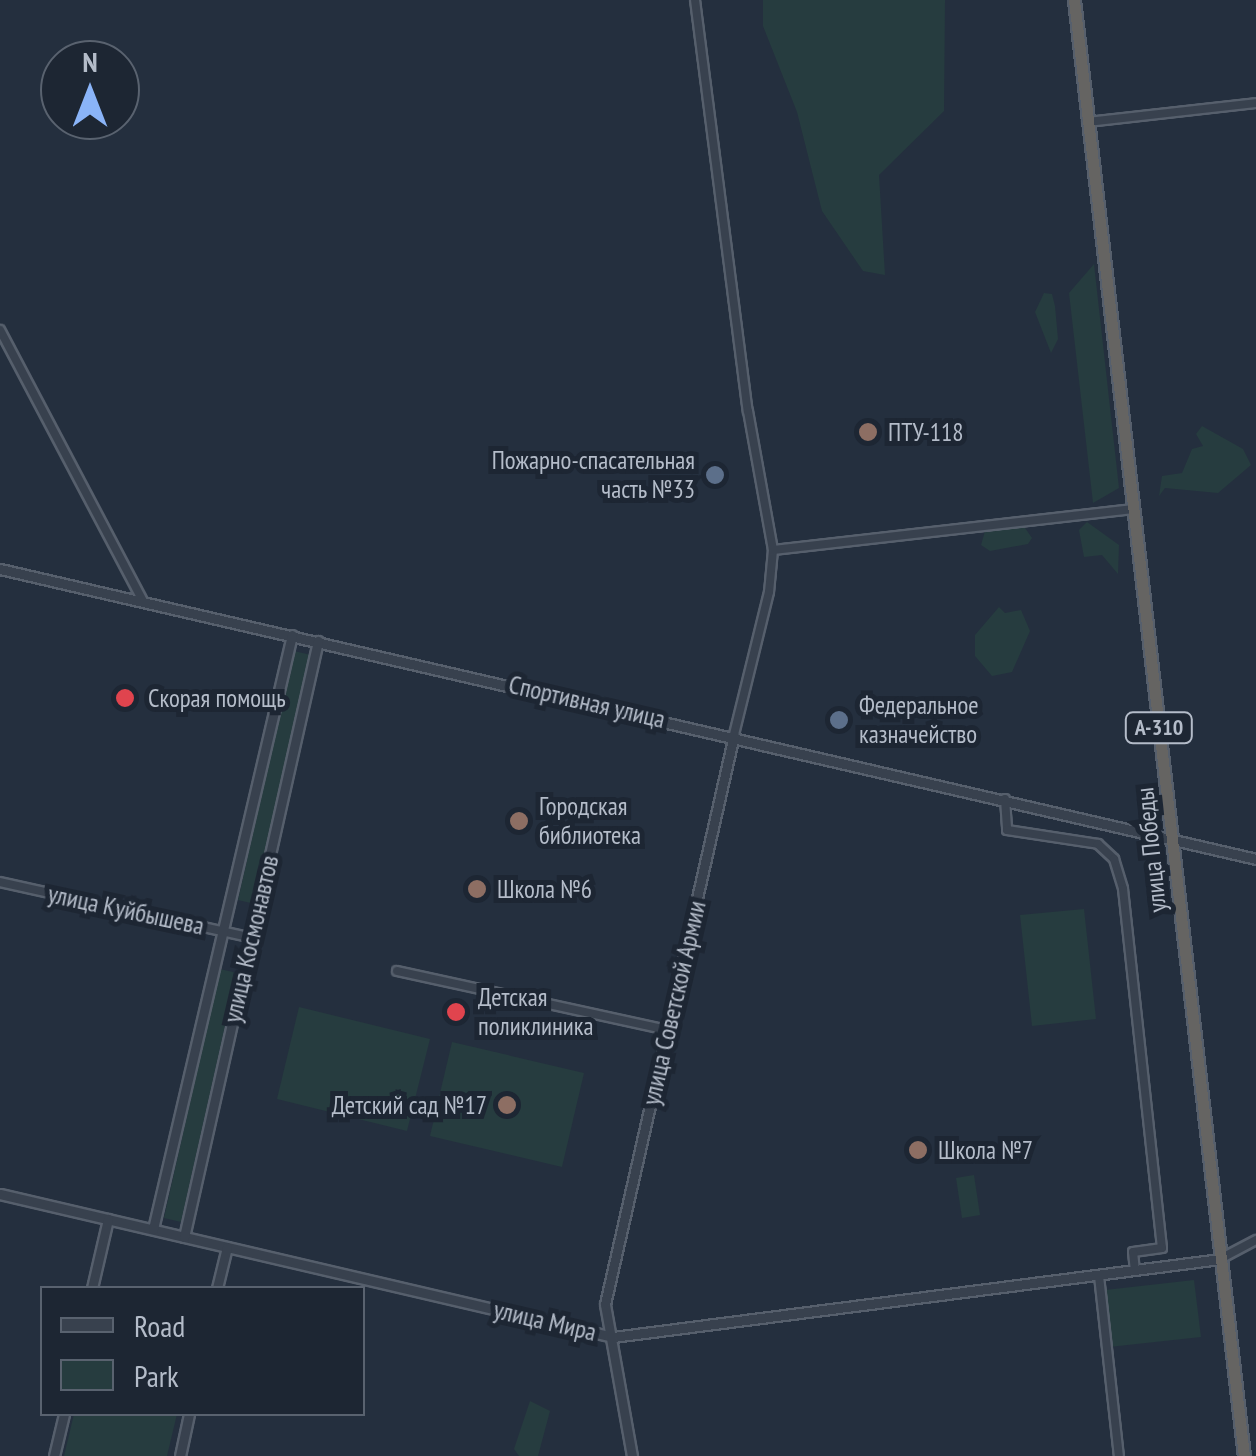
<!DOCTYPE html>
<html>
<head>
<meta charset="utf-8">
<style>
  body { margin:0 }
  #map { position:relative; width:1256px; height:1456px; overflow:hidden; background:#242f3e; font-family:"PT Sans Narrow",sans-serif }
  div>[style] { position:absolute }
  .green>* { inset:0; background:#263c3f }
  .roads { filter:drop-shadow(2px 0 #565f6c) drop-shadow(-2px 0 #565f6c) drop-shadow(0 2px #565f6c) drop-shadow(0 -2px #565f6c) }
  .minor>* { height:8px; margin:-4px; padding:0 4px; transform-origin:4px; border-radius:4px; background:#38414e }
  .tertiary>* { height:9px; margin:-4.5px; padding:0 4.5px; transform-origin:4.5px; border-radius:4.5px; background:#38414e }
  .trunk>* { height:11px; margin:-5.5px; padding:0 5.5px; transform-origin:5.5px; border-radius:5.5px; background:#656462 }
  .dots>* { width:28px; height:28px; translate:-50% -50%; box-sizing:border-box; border:5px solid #1d2633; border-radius:50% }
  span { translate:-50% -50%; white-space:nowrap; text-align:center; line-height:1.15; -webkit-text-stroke:10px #1d2633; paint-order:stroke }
  .shield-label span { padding:2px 8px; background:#1d2633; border:2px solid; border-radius:8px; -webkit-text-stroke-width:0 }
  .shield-label { font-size:22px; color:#b4bcc9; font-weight:700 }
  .poi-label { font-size:25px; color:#b4bcc9 }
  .left { translate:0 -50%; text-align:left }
  .right { translate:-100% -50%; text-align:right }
  .street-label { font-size:25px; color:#b4bcc9 }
  .legend { position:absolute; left:40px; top:1286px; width:325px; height:130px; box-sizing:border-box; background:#1d2633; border:2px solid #59626f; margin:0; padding:12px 18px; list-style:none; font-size:30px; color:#b4bcc9 }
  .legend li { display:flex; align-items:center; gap:20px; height:50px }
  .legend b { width:50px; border:2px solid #59626f }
  .north { position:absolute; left:40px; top:40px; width:100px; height:100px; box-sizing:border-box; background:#1d2633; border:2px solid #59626f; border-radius:50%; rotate:0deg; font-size:28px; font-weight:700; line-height:40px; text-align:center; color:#b4bcc9 }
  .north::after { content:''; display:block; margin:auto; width:35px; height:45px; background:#8ab4f8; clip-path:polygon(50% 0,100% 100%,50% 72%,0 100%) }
</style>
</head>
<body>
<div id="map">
  <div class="green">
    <i style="clip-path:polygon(763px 0,945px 0,944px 111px,879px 175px,885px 275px,863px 271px,822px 211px,797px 112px,763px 26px)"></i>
    <i style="clip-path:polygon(1094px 264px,1119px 488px,1093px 503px,1069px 293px)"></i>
    <i style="clip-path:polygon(1044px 293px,1052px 294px,1055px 306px,1058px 339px,1051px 353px,1035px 312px)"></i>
    <i style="clip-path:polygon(1202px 426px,1243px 449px,1251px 465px,1218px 493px,1165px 488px,1159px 496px,1162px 476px,1182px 473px,1192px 449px,1203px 446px,1196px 434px)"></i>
    <i style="clip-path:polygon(1087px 522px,1119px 545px,1118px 574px,1102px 555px,1084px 557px,1079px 530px)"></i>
    <i style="clip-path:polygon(1023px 525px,1032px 538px,1028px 544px,990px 551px,981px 545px,985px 531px)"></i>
    <i style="clip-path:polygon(999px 607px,1005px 613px,1021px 610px,1030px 631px,1012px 672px,992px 676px,975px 656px,975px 635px)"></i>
    <i style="clip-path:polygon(294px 651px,311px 655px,255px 904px,238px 900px)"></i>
    <i style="clip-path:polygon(1084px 909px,1096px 1019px,1032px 1026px,1020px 915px)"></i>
    <i style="clip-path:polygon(220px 969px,237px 973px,181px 1222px,164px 1218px)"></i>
    <i style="clip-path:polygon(299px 1007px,430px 1039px,407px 1131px,277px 1099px)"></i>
    <i style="clip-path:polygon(452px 1042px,584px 1073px,562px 1167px,430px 1136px)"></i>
    <i style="clip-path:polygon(974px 1175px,980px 1215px,962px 1218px,956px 1178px)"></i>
    <i style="clip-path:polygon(1194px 1280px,1201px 1337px,1109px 1347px,1105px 1290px)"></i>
    <i style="clip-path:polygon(530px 1401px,550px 1411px,538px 1456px,519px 1456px,514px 1449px)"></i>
    <i style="clip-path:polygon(74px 1414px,177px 1414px,167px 1456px,64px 1456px)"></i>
  </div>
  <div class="roads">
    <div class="minor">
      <i style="left:695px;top:0;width:414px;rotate:82.7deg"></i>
      <i style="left:748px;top:411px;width:141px;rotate:79.8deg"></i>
      <i style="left:773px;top:550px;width:42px;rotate:95.4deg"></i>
      <i style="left:769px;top:592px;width:147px;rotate:103.8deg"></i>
      <i style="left:1087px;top:122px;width:170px;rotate:-6.4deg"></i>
      <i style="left:0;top:330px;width:306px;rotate:62.2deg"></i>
      <i style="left:773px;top:550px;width:361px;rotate:-6.5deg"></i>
      <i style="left:1005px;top:799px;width:31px;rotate:86deg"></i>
      <i style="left:1007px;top:830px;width:92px;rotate:8.7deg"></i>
      <i style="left:1098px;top:844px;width:22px;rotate:43deg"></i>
      <i style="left:1114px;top:859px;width:31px;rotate:73deg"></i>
      <i style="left:1123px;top:889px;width:361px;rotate:83.8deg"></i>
      <i style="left:1162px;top:1248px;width:29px;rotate:172deg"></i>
      <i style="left:1133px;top:1252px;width:19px;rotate:84deg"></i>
      <i style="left:0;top:882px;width:258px;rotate:12.5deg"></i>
      <i style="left:397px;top:971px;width:277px;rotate:12.3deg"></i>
      <i style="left:1220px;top:1259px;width:41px;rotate:-27.8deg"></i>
      <i style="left:1099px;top:1276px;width:181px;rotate:83.7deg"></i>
    </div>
    <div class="tertiary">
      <i style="left:0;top:569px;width:1289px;rotate:13deg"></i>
      <i style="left:0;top:1194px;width:629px;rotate:13.13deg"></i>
      <i style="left:613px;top:1337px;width:612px;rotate:-7.32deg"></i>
      <i style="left:153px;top:1229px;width:610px;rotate:-76.83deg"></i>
      <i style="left:184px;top:1237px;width:611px;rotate:-77.33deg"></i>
      <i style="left:92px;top:1288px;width:71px;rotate:-76.9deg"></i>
      <i style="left:217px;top:1288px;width:42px;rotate:-76.3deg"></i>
      <i style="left:54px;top:1456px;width:43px;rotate:-76.6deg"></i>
      <i style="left:180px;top:1456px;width:43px;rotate:-77.9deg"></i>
      <i style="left:632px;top:1456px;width:154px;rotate:-100.1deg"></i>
      <i style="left:605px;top:1304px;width:583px;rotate:-77.23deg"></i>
    </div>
    <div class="trunk">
      <i style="left:1074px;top:0;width:1466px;rotate:83.34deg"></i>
    </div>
  </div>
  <div class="dots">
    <i style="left:868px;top:432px;background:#8d6e63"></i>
    <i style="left:715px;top:475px;background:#5c6f8a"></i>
    <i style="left:125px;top:698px;background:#e0444e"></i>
    <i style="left:839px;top:720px;background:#5c6f8a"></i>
    <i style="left:519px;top:821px;background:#8d6e63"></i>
    <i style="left:477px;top:889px;background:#8d6e63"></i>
    <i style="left:456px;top:1012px;background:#e0444e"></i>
    <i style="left:507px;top:1105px;background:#8d6e63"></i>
    <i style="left:918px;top:1150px;background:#8d6e63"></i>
  </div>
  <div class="shield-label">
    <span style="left:1159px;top:728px">А-310</span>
  </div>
  <div class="poi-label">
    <span class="left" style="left:888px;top:432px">ПТУ-118</span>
    <span class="right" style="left:695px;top:475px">Пожарно-спасательная<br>часть №33</span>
    <span class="left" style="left:148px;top:698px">Скорая помощь</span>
    <span class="left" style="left:859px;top:720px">Федеральное<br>казначейство</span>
    <span class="left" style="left:539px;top:821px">Городская<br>библиотека</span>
    <span class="left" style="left:497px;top:889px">Школа №6</span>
    <span class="left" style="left:478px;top:1012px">Детская<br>поликлиника</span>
    <span class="right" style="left:487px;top:1105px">Детский сад №17</span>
    <span class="left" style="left:938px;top:1150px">Школа №7</span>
  </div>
  <div class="street-label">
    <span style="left:587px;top:702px;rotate:13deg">Спортивная улица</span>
    <span style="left:1151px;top:850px;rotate:-96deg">улица Победы</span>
    <span style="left:126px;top:910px;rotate:12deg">улица Куйбышева</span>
    <span style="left:251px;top:939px;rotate:-77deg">улица Космонавтов</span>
    <span style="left:674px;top:1003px;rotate:-77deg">улица Советской Армии</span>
    <span style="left:545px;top:1321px;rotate:13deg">улица Мира</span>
  </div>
  <ul class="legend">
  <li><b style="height:12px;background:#38414e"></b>Road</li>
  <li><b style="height:28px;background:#263c3f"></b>Park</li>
  </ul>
  <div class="north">N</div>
</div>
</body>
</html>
